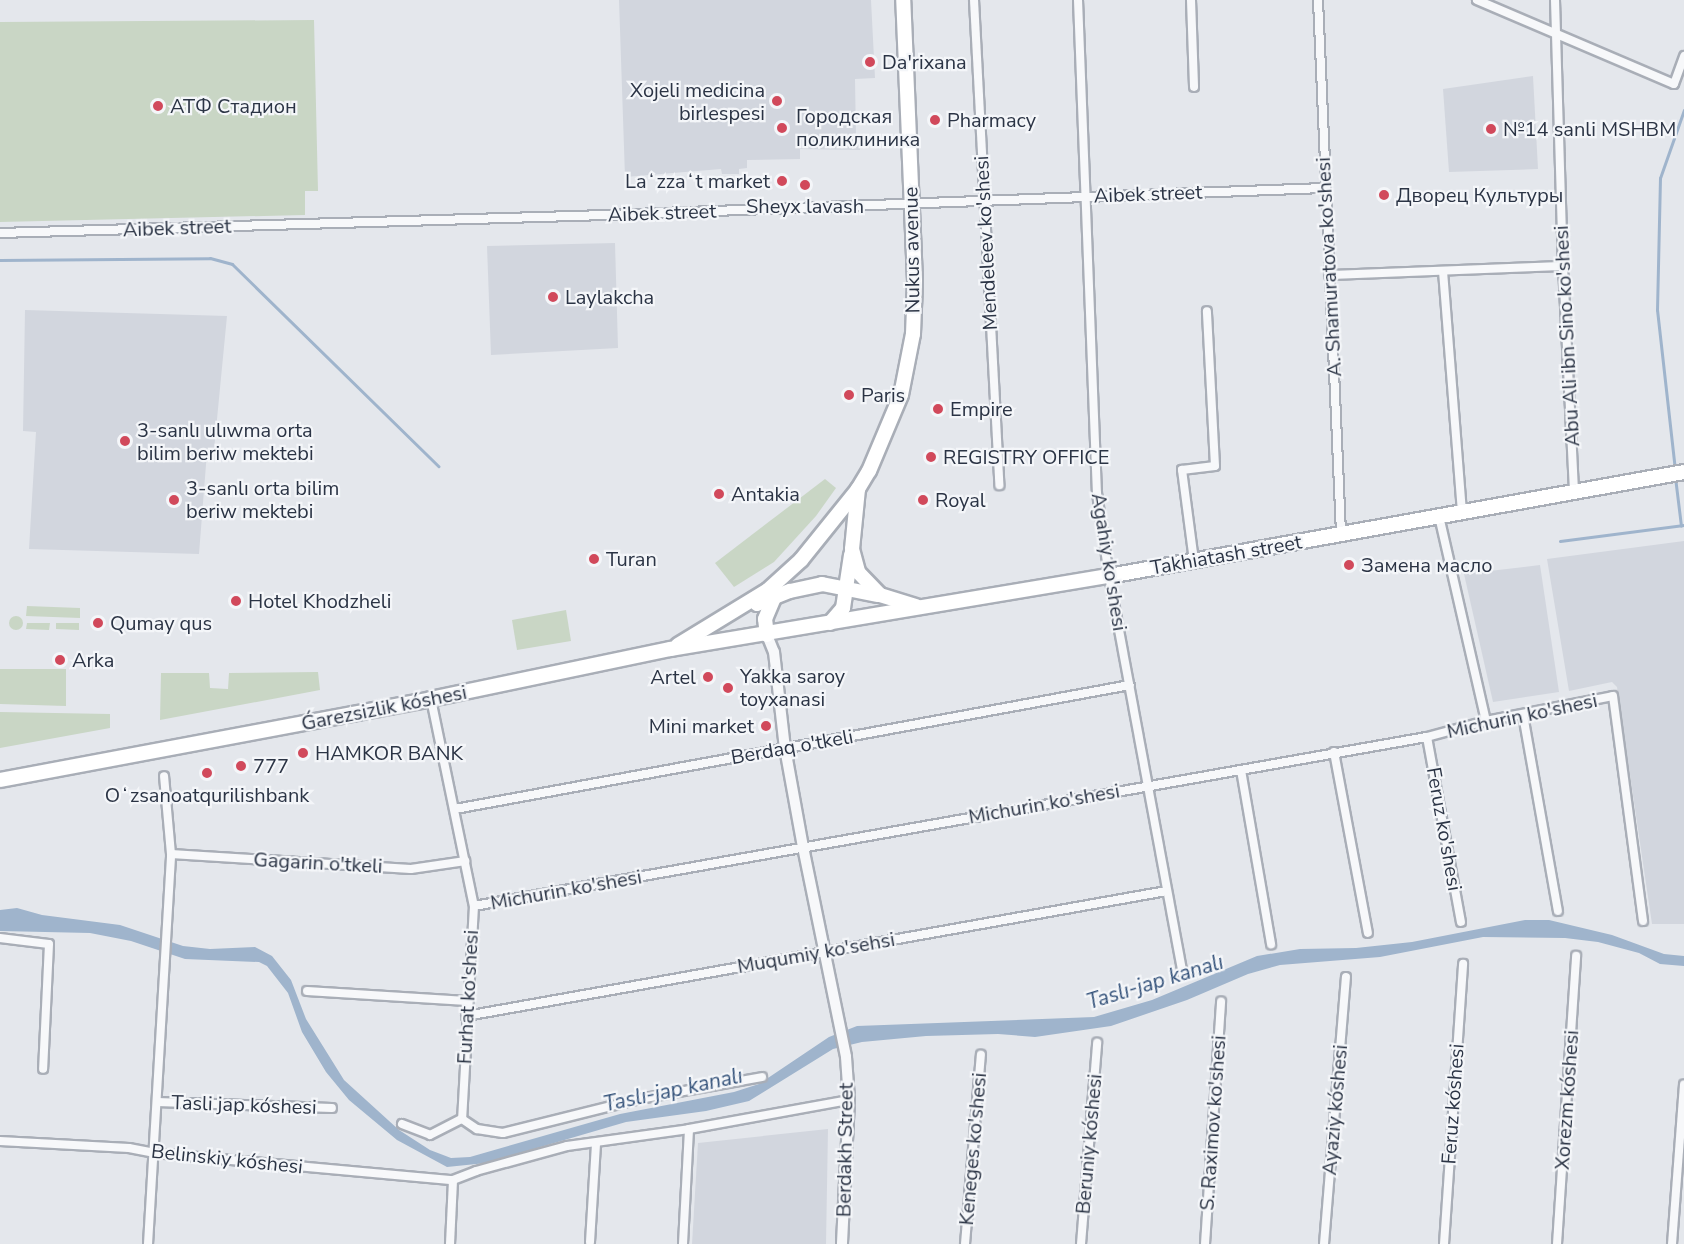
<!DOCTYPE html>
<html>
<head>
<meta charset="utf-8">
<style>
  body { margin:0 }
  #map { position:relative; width:1684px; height:1244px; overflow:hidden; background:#e4e7ec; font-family:"Nunito Sans",sans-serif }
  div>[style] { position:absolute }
  .built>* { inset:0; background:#d2d6de }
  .green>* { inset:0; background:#c9d6c5 }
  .round { border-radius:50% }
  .water>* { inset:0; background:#9fb4cc }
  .stream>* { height:3px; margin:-1.5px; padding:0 1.5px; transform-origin:1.5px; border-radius:1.5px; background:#9fb4cc }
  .roads { filter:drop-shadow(2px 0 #a9aeb7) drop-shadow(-2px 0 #a9aeb7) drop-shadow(0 2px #a9aeb7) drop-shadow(0 -2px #a9aeb7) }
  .minor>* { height:8px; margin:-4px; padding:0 4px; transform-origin:4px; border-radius:4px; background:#f7f8fa }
  .tertiary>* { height:10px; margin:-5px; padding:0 5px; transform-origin:5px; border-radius:5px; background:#f7f8fa }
  .primary>* { height:14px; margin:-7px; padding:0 7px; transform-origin:7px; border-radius:7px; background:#fff }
  .dots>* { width:16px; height:16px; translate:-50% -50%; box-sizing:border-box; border:3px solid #f4f6f9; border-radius:50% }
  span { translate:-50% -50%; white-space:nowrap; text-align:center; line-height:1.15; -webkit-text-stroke:4.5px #f4f6f9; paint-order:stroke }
  .poi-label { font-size:20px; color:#2b3445 }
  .left { translate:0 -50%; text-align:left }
  .right { translate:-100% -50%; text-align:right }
  .street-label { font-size:20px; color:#2b3445 }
  .water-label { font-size:21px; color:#34527a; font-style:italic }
</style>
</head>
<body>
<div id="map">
  <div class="built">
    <i style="clip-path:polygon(619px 0,871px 0,875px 78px,855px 79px,856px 139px,861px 140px,860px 150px,800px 149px,800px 159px,747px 160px,747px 168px,739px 169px,739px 174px,722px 174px,721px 169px,625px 177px)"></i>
    <i style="clip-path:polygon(1533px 76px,1538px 169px,1449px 172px,1443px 89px)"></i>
    <i style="clip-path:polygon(615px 243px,618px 348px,491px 355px,487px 246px)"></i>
    <i style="clip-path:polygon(25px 310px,227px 316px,214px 450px,207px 452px,199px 554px,29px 549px,36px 432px,23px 431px)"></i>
    <i style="clip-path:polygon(1684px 541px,1684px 924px,1652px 924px,1617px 687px,1612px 682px,1569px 691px,1547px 559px)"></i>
    <i style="clip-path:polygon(1540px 565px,1559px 692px,1493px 702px,1464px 574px)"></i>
    <i style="clip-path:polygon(828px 1129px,826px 1244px,692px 1244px,698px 1143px)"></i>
  </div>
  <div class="green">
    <i style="clip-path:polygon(314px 20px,318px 191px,305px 191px,305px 215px,0 222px,0 22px)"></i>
    <i style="clip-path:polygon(825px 479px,836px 488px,816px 516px,774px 562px,734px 587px,715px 563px)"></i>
    <i style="clip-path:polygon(27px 606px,80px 608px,80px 618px,26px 616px)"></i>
    <i style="clip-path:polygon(566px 610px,571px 641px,517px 650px,512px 620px)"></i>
    <i class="round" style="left:9px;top:616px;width:14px;height:14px"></i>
    <i style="clip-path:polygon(27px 623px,50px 623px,49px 630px,26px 629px)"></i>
    <i style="clip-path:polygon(56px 623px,79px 623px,79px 630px,56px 629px)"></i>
    <i style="clip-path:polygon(0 669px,66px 669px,66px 706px,0 704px)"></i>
    <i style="clip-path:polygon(318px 672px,320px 690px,160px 720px,161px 673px,209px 673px,210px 688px,228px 689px,229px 673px)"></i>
    <i style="clip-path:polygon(0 712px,110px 714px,110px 728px,0 748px)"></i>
  </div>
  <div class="water">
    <i style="clip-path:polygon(17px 908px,42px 915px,120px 925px,183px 946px,210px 949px,255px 947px,272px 956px,291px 980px,306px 1019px,344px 1080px,399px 1130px,430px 1150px,451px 1158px,470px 1157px,620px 1114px,734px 1092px,759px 1084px,829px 1037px,857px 1026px,1094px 1017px,1152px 1000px,1257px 956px,1300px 949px,1356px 948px,1412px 942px,1525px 920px,1549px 920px,1612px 935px,1664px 954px,1684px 956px,1684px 966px,1660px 964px,1639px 953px,1598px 942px,1565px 938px,1483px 937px,1380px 957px,1280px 965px,1248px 974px,1187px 1000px,1111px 1026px,1035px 1037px,998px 1034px,926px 1036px,862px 1042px,833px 1049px,749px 1101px,706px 1111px,626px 1122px,486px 1163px,447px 1167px,397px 1140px,349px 1100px,326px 1072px,302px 1032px,288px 993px,267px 966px,259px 962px,185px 959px,131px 941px,90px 933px,0 931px,0 910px)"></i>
  </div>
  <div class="stream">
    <i style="left:0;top:260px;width:210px;rotate:-0.5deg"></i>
    <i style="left:210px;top:258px;width:23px;rotate:15deg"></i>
    <i style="left:232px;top:264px;width:289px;rotate:44.4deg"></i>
    <i style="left:1675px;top:470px;width:161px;rotate:-96.4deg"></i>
    <i style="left:1657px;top:310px;width:132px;rotate:-88.7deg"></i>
    <i style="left:1660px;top:178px;width:72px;rotate:-70.6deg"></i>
    <i style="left:1675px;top:477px;width:49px;rotate:83deg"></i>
    <i style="left:1560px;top:541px;width:125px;rotate:-7.4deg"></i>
  </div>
  <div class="roads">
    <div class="minor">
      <i style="left:974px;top:0;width:486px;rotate:87deg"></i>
      <i style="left:1078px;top:0;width:493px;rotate:87.8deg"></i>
      <i style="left:1097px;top:493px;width:84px;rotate:81.8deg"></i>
      <i style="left:1109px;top:576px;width:406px;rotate:79.5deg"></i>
      <i style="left:1191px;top:0;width:87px;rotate:88deg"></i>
      <i style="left:1318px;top:0;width:534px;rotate:87.53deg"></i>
      <i style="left:1477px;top:0;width:214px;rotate:23.1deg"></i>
      <i style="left:1674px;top:84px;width:30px;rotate:-70deg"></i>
      <i style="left:1555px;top:0;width:266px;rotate:88.3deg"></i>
      <i style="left:1563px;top:266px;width:226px;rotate:87.2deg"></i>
      <i style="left:0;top:233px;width:608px;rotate:-1.7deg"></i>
      <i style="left:608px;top:215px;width:717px;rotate:-2.16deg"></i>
      <i style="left:1443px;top:271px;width:242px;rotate:85.5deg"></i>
      <i style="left:1329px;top:275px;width:234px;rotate:-2.2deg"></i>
      <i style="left:1439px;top:516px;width:210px;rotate:77.1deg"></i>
      <i style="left:1194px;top:561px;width:92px;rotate:-97.5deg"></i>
      <i style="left:1182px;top:470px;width:33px;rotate:-7deg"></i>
      <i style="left:1215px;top:466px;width:155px;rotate:-93deg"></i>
      <i style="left:431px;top:699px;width:211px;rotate:78.3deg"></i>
      <i style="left:474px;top:906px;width:213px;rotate:93.2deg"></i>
      <i style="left:1523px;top:715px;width:199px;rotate:79.9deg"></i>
      <i style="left:1427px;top:737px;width:188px;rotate:79.6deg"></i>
      <i style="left:1334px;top:752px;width:184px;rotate:79.4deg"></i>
      <i style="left:1241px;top:770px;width:177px;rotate:80.2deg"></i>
      <i style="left:455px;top:809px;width:686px;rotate:-10.41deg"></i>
      <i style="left:171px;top:854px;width:240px;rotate:3.6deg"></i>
      <i style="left:411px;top:869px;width:55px;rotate:-8.4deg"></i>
      <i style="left:474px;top:906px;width:968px;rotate:-10.06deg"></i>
      <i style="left:1427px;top:737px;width:61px;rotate:-15.2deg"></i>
      <i style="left:1486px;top:721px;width:129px;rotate:-11.1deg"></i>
      <i style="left:1613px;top:696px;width:227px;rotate:82.4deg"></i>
      <i style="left:0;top:938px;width:49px;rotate:7deg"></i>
      <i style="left:49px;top:944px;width:125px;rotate:92.7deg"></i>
      <i style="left:307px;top:991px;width:160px;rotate:3.6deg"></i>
      <i style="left:466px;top:1016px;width:711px;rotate:-10.12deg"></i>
      <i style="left:157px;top:1102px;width:175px;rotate:2deg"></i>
      <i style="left:462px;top:1119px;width:18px;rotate:34deg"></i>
      <i style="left:477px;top:1129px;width:26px;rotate:9deg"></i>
      <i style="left:503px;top:1133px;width:140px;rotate:-14deg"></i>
      <i style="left:639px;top:1099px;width:125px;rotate:-10.1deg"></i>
      <i style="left:402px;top:1124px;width:30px;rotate:21deg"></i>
      <i style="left:430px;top:1135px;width:36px;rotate:-27deg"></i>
      <i style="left:0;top:1141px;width:129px;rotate:3.1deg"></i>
      <i style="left:129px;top:1148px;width:25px;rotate:11deg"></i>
      <i style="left:154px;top:1153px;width:300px;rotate:5.2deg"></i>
      <i style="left:453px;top:1180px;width:25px;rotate:-21deg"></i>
      <i style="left:476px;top:1171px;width:94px;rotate:-15.4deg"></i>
      <i style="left:567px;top:1146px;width:123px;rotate:-7.9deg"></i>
      <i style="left:689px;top:1129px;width:163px;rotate:-10.3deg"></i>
      <i style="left:590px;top:1242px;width:99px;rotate:-86.5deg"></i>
      <i style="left:148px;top:1244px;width:391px;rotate:-86.6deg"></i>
      <i style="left:171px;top:854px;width:78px;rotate:-95.1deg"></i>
      <i style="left:450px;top:1244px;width:64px;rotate:-87.3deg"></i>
      <i style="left:683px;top:1244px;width:115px;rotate:-87deg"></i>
      <i style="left:965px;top:1244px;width:190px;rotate:-85.2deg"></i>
      <i style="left:1081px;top:1244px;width:202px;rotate:-85.4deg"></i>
      <i style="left:1205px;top:1244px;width:243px;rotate:-86.2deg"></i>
      <i style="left:1324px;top:1244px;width:268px;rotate:-85.3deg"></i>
      <i style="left:1444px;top:1244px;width:281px;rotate:-86.1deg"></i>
      <i style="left:1557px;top:1244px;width:289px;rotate:-86.2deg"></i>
      <i style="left:1672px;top:1244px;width:160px;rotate:-85.7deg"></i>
    </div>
    <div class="tertiary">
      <i style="left:767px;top:635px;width:18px;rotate:68deg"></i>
      <i style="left:774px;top:652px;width:97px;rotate:83.5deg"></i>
      <i style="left:785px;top:748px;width:101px;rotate:79.7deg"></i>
      <i style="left:803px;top:847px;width:214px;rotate:78.4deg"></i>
      <i style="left:846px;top:1057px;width:43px;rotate:86deg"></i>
      <i style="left:849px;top:1100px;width:144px;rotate:92.8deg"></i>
    </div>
    <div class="primary">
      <i style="left:858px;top:489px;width:60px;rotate:95.7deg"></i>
      <i style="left:852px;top:549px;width:24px;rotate:75deg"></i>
      <i style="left:858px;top:572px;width:32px;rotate:46deg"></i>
      <i style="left:880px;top:595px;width:38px;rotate:17deg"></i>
      <i style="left:757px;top:604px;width:35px;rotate:-22deg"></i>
      <i style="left:790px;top:591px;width:33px;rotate:-12deg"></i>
      <i style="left:822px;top:584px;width:56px;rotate:11.3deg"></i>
      <i style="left:830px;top:623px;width:20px;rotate:-49deg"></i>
      <i style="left:843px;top:608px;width:54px;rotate:-81.4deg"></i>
      <i style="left:767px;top:635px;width:16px;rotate:-97deg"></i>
      <i style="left:765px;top:619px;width:26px;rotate:-67deg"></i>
      <i style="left:678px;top:645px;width:105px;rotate:-31.4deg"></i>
      <i style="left:768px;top:590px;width:45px;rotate:-42.3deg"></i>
      <i style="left:801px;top:560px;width:91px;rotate:-51.2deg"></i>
      <i style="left:858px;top:489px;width:21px;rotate:-59deg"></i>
      <i style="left:869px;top:471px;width:82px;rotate:-67.2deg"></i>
      <i style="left:901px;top:395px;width:62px;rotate:-78.9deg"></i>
      <i style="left:913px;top:334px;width:53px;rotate:-87.8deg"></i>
      <i style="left:915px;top:281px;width:281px;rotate:-92.4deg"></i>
      <i style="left:0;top:780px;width:439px;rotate:-10.6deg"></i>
      <i style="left:431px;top:699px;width:245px;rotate:-11.8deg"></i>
      <i style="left:671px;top:649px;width:444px;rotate:-9.5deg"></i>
      <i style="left:1109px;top:576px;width:584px;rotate:-10.25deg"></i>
    </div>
  </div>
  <div class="dots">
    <i style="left:870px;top:62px;background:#d1495b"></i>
    <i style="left:777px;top:101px;background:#d1495b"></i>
    <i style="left:158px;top:106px;background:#d1495b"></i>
    <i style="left:935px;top:120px;background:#d1495b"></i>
    <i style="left:782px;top:128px;background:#d1495b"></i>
    <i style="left:1491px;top:129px;background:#d1495b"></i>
    <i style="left:782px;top:181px;background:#d1495b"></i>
    <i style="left:805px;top:185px;background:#d1495b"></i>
    <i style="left:1384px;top:195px;background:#d1495b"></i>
    <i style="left:553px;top:297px;background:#d1495b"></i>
    <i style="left:849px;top:395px;background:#d1495b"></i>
    <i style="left:938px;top:409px;background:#d1495b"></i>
    <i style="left:125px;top:441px;background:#d1495b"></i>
    <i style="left:931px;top:457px;background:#d1495b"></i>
    <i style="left:719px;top:494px;background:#d1495b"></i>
    <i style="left:174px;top:500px;background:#d1495b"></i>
    <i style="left:923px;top:500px;background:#d1495b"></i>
    <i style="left:594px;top:559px;background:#d1495b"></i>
    <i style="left:1349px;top:565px;background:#d1495b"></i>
    <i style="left:236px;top:601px;background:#d1495b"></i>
    <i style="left:98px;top:623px;background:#d1495b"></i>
    <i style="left:60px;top:660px;background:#d1495b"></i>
    <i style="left:708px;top:677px;background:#d1495b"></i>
    <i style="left:728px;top:688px;background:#d1495b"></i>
    <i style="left:766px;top:726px;background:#d1495b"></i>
    <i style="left:303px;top:753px;background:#d1495b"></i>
    <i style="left:241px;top:766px;background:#d1495b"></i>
    <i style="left:207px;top:773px;background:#d1495b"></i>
  </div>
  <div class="poi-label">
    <span class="left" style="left:882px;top:62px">Da'rixana</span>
    <span class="right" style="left:765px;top:102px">Xojeli medicina<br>birlespesi</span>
    <span class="left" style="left:170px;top:106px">АТФ Стадион</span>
    <span class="left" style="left:796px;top:128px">Городская<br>поликлиника</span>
    <span class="left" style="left:947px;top:120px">Pharmacy</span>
    <span class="left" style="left:1503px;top:129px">№14 sanli MSHBM</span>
    <span class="right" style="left:770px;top:181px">Laʻzzaʻt market</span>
    <span class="left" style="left:1396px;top:195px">Дворец Культуры</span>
    <span style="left:805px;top:206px">Sheyx lavash</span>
    <span class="left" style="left:565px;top:297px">Laylakcha</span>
    <span class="left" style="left:861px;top:395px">Paris</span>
    <span class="left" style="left:950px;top:409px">Empire</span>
    <span class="left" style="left:137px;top:442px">3-sanlı ulıwma orta<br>bilim beriw mektebi</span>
    <span class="left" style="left:943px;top:457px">REGISTRY OFFICE</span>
    <span class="left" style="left:186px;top:500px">3-sanlı orta bilim<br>beriw mektebi</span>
    <span class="left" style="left:731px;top:494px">Antakia</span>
    <span class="left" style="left:935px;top:500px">Royal</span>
    <span class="left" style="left:606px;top:559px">Turan</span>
    <span class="left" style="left:1361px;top:565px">Замена масло</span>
    <span class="left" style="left:248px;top:601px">Hotel Khodzheli</span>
    <span class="left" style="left:110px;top:623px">Qumay qus</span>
    <span class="left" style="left:72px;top:660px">Arka</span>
    <span class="left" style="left:740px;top:688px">Yakka saroy<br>toyxanasi</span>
    <span class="right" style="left:696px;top:677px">Artel</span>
    <span class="right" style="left:754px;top:726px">Mini market</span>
    <span class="left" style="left:315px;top:753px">HAMKOR BANK</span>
    <span class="left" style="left:253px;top:766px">777</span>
    <span style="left:207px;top:795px">Oʻzsanoatqurilishbank</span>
  </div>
  <div class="street-label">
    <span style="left:1148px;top:194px;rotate:-2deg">Aibek street</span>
    <span style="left:662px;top:213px;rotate:-2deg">Aibek street</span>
    <span style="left:177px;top:228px;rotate:-2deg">Aibek street</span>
    <span style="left:986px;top:243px;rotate:-93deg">Mendeleev ko'shesi</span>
    <span style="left:912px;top:250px;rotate:-91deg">Nukus avenue</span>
    <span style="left:1329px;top:267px;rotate:-93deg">A. Shamuratova ko'shesi</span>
    <span style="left:1567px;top:336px;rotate:-93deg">Abu Ali ibn Sino ko'shesi</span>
    <span style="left:1226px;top:555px;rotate:-10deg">Takhiatash street</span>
    <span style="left:1109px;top:562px;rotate:81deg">Agahiy ko'shesi</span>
    <span style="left:384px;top:708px;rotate:-11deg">Ǵarezsizlik kóshesi</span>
    <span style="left:1522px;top:716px;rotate:-12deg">Michurin ko'shesi</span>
    <span style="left:792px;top:747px;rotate:-10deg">Berdaq o'tkeli</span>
    <span style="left:1044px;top:804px;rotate:-10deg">Michurin ko'shesi</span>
    <span style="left:1444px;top:829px;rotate:80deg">Feruz ko'shesi</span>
    <span style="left:318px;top:863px;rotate:3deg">Gagarin o'tkeli</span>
    <span style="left:566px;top:890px;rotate:-10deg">Michurin ko'shesi</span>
    <span style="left:816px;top:953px;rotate:-10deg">Muqumiy ko'sehsi</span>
    <span style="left:468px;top:997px;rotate:-87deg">Furhat ko'shesi</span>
    <span style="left:1567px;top:1100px;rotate:-86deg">Xorezm kóshesi</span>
    <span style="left:1453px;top:1104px;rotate:-86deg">Feruz kóshesi</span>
    <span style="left:244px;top:1105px;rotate:2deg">Tasli jap kóshesi</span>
    <span style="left:1335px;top:1110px;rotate:-85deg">Ayaziy kóshesi</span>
    <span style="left:1213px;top:1123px;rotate:-86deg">S. Raximov ko'shesi</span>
    <span style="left:1089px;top:1144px;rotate:-85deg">Beruniy kóshesi</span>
    <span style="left:973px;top:1149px;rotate:-85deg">Keneges ko'shesi</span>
    <span style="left:845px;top:1150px;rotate:-89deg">Berdakh Street</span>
    <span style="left:227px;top:1159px;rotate:6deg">Belinskiy kóshesi</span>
  </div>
  <div class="water-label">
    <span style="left:1155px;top:982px;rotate:-17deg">Taslı-jap kanalı</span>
    <span style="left:673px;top:1090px;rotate:-12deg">Taslı-jap kanalı</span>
  </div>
</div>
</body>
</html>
